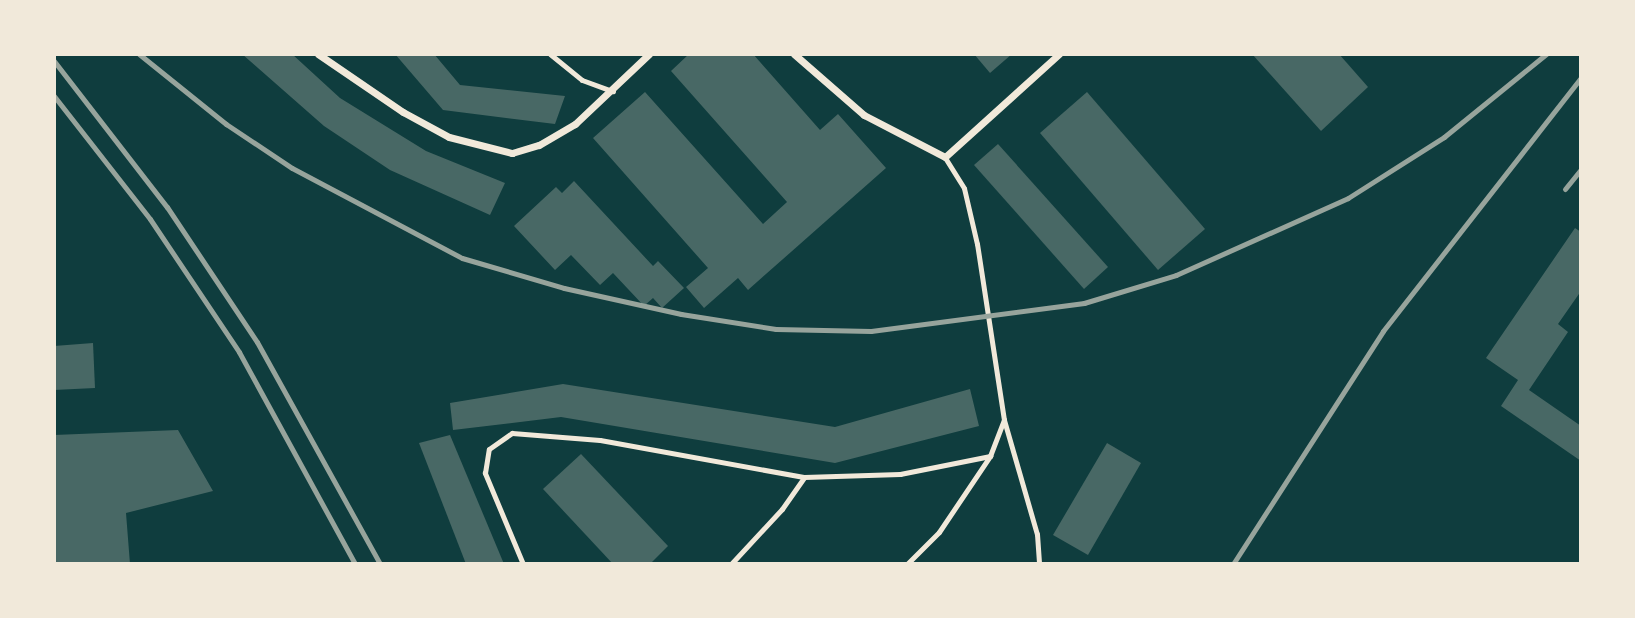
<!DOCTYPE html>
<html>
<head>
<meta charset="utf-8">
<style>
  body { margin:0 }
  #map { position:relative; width:1635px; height:618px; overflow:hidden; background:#0f3d3e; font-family:Roboto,sans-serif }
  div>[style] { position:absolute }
  .building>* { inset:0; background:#486865 }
  .service>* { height:5px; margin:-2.5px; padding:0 2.5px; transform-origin:2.5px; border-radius:2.5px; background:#f1e9da }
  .minor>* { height:7px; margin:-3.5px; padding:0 3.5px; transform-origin:3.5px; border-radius:3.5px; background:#f1e9da }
  .rail>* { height:5px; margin:-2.5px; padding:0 2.5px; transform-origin:2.5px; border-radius:2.5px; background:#97a49c }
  span { translate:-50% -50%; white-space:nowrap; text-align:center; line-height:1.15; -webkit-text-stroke:7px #f1e9da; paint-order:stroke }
  .frame { position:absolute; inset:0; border:56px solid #f1e9da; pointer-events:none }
</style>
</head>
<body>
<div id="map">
  <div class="building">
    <i style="clip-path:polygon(242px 54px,292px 54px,340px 98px,426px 151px,505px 183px,490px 215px,390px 170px,324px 126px)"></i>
    <i style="clip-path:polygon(395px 54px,434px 54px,460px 85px,565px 96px,555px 124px,443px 110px)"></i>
    <i style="clip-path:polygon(689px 54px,753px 54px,820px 130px,838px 114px,886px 168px,748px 290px,738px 278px,704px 308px,686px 287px,708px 268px,593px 138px,645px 92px,763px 224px,787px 202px,671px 71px)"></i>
    <i style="clip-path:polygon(974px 54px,1012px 54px,990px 73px)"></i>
    <i style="clip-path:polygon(1252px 54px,1339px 54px,1368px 87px,1321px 131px)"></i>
    <i style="clip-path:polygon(1087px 92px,1205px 229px,1158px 270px,1040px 133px)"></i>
    <i style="clip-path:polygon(998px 144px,1108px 267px,1084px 289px,974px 165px)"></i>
    <i style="clip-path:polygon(574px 181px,653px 266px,658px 261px,684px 288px,662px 308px,653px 298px,644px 306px,613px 273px,600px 285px,571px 255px,555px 270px,514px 226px,556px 187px,562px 193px)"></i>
    <i style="clip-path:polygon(1575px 228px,1581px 232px,1581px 291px,1558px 324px,1568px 332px,1529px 390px,1581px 426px,1581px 461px,1501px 406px,1518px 380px,1486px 358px)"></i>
    <i style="clip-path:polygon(93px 343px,95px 388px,54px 390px,54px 346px)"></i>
    <i style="clip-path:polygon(563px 384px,835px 427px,970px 389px,979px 426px,835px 463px,561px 417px,453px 430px,450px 403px)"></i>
    <i style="clip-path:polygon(178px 430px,213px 491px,126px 513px,130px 564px,54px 564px,54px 435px)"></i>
    <i style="clip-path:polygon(450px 435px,504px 564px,466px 564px,419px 443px)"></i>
    <i style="clip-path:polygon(1107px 443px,1141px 463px,1088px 555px,1053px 535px)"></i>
    <i style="clip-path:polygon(581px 454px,668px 546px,650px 564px,613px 564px,543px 489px)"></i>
  </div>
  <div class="service">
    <i style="left:550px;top:54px;width:41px;rotate:39.1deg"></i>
    <i style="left:582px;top:80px;width:33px;rotate:20deg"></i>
    <i style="left:1004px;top:420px;width:119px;rotate:73.9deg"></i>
    <i style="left:1037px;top:534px;width:30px;rotate:86deg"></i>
    <i style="left:523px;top:564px;width:99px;rotate:-112.7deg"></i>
    <i style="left:485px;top:473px;width:24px;rotate:-81deg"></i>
    <i style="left:489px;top:449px;width:28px;rotate:-35deg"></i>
    <i style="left:512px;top:433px;width:88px;rotate:4.5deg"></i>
    <i style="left:600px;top:440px;width:207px;rotate:10.3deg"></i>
    <i style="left:804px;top:477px;width:96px;rotate:-1.8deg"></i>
    <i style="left:900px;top:474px;width:92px;rotate:-11.3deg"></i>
    <i style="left:731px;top:564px;width:75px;rotate:-47.2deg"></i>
    <i style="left:782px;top:509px;width:39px;rotate:-55deg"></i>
    <i style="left:907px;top:564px;width:45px;rotate:-45deg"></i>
    <i style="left:939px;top:532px;width:92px;rotate:-56.1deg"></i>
    <i style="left:990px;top:456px;width:39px;rotate:-69deg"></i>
    <i style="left:1004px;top:420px;width:178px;rotate:-98.7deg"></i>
    <i style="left:977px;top:244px;width:57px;rotate:-103.1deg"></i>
    <i style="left:964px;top:188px;width:36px;rotate:-122deg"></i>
  </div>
  <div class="minor">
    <i style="left:318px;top:54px;width:103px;rotate:34.3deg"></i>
    <i style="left:403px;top:112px;width:52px;rotate:28.5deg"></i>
    <i style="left:449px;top:137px;width:65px;rotate:14.3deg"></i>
    <i style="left:512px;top:153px;width:28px;rotate:-17deg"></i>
    <i style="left:539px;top:145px;width:42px;rotate:-30.3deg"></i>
    <i style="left:575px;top:124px;width:102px;rotate:-43.4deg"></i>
    <i style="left:794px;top:54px;width:93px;rotate:41.1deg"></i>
    <i style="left:864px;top:115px;width:91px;rotate:27.4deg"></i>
    <i style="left:945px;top:157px;width:154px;rotate:-42.1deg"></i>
  </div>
  <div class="rail">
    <i style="left:139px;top:54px;width:112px;rotate:38.8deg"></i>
    <i style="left:226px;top:124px;width:79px;rotate:33.7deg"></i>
    <i style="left:292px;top:168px;width:192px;rotate:27.9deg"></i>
    <i style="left:462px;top:258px;width:106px;rotate:16.4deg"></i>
    <i style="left:564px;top:288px;width:120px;rotate:12.5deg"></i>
    <i style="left:681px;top:314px;width:96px;rotate:9deg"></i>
    <i style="left:776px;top:329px;width:95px;rotate:1.2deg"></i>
    <i style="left:871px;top:331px;width:215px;rotate:-7.5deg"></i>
    <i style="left:1084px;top:303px;width:96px;rotate:-16.9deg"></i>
    <i style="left:1176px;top:275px;width:188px;rotate:-24.1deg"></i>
    <i style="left:1348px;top:198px;width:114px;rotate:-32.4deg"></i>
    <i style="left:1444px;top:137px;width:132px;rotate:-39.1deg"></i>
    <i style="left:54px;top:61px;width:185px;rotate:52.3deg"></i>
    <i style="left:167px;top:207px;width:162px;rotate:56.3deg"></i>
    <i style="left:257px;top:342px;width:254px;rotate:61deg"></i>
    <i style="left:54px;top:96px;width:156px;rotate:52deg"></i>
    <i style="left:150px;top:219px;width:160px;rotate:56.2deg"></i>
    <i style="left:239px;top:352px;width:242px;rotate:61.3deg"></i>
    <i style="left:1565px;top:189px;width:26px;rotate:-51deg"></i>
    <i style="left:1233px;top:564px;width:277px;rotate:-57.2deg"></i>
    <i style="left:1383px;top:331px;width:321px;rotate:-52deg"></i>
  </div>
  <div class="frame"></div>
</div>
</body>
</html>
